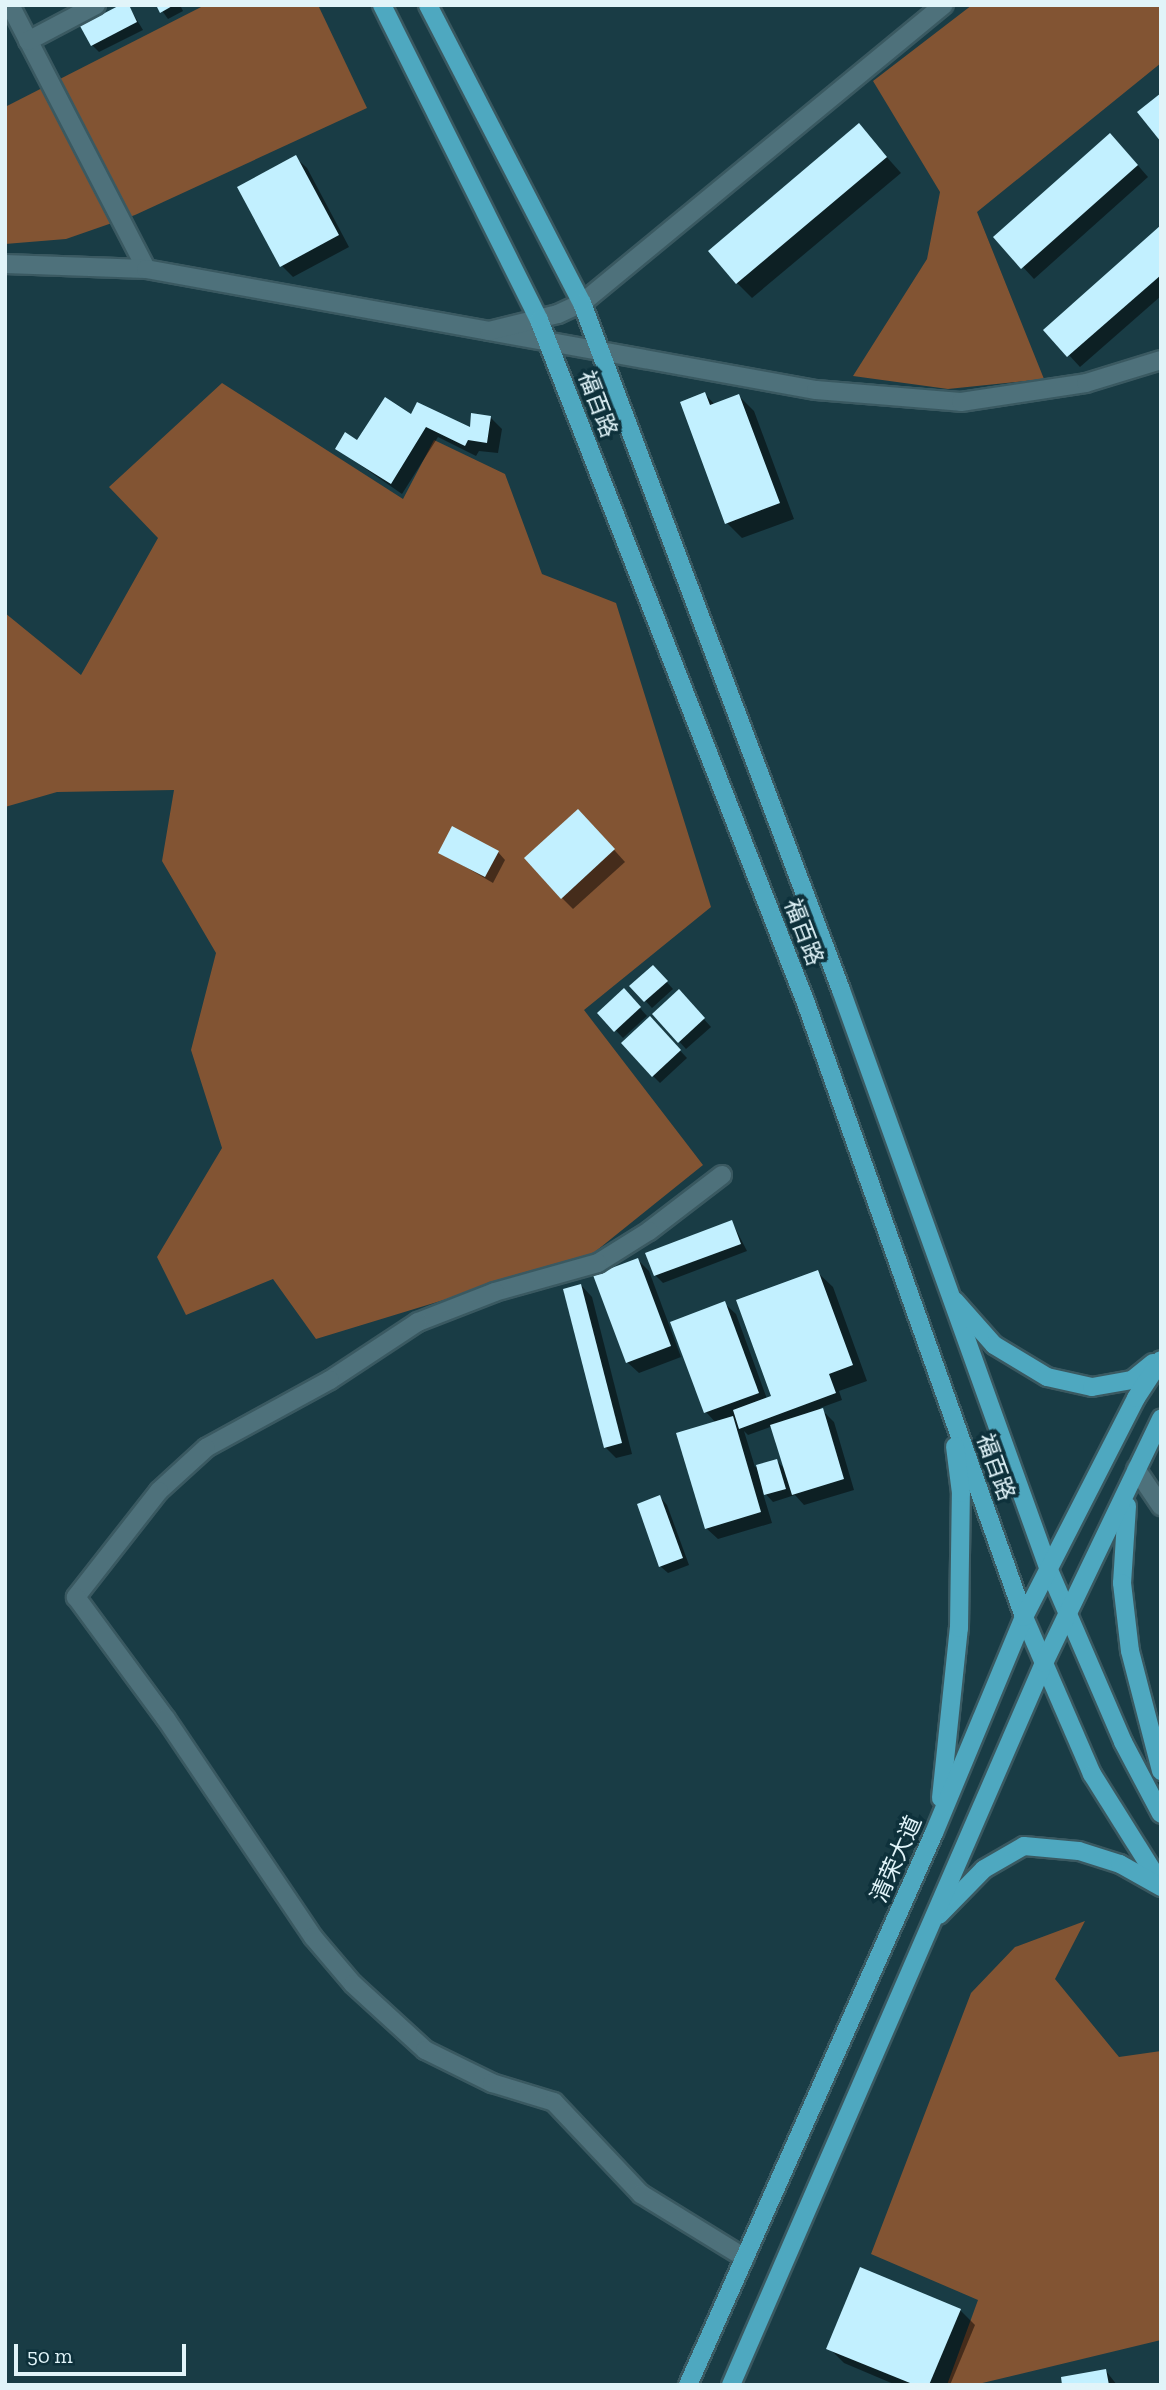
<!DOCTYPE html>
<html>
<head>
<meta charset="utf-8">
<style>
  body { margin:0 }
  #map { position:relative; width:1166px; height:2390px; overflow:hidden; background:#193c45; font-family:"Zilla Slab","Noto Sans SC",serif }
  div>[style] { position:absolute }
  .green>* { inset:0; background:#825433 }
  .shadow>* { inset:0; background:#0007 }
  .building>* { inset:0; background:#c2f0ff }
  .roads { filter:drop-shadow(2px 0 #3a5961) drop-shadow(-2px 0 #3a5961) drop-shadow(0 2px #3a5961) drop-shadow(0 -2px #3a5961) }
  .street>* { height:18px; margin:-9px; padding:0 9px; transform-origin:9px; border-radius:9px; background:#4e717b }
  .secondary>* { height:18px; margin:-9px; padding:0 9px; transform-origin:9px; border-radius:9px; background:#4e717b }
  .primary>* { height:18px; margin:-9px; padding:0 9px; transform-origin:9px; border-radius:9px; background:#4ea8c0 }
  span { translate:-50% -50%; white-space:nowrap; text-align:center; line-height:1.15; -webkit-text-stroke:7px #0e313b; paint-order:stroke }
  .street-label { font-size:23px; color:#e1f4f9 }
  .frame { position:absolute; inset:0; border:7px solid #e1f4f9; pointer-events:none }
  .scale { position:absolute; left:14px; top:2344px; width:172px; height:32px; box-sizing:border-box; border:4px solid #e1f4f9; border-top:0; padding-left:9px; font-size:21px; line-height:24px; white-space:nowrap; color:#e1f4f9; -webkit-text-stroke:5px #0e313b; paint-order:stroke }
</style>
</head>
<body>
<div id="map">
  <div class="green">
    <i style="clip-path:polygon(205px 5px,318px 5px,367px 108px,135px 215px,66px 239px,5px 244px,5px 107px)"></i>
    <i style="clip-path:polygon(972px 5px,1161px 5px,1161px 63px,977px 212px,1044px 379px,948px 389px,853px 376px,927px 259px,940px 192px,873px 81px)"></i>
    <i style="clip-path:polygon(222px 383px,403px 499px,434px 440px,505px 474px,542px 574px,616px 603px,711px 907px,584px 1010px,703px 1165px,591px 1255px,316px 1339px,273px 1279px,186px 1315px,157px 1257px,222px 1148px,191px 1050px,216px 953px,162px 861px,174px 790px,57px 792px,5px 807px,5px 613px,81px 675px,158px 538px,109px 487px)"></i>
    <i style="clip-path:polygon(1085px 1921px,1055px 1979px,1119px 2057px,1161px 2051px,1161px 2340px,974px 2385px,947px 2385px,978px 2300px,871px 2254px,971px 1993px,1015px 1947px)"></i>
  </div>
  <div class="shadow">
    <i style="clip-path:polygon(128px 5px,143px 30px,99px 52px,92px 45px)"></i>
    <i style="clip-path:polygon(158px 5px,180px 5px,183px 11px,168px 19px)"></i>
    <i style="clip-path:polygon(859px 126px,901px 173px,752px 298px,737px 283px)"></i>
    <i style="clip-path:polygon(1121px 146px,1148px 177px,1034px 279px,995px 237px)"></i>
    <i style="clip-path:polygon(295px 157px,307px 168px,349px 247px,293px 277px,282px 266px)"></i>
    <i style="clip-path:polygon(1161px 228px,1161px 296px,1080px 367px,1046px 330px)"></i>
    <i style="clip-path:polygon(705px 394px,715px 405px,739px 396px,754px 411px,794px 519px,742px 538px,727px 523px)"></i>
    <i style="clip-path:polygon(412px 416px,471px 429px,490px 417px,502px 429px,498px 453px,479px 451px,476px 456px,438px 437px,402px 494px,337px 449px)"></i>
    <i style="clip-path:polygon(589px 822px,625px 862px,573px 909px,562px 898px)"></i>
    <i style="clip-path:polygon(440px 852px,498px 852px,505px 860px,493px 883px)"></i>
    <i style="clip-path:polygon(653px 967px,673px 989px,652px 1008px,632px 986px)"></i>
    <i style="clip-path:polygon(631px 998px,647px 1016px,623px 1038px,599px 1013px)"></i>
    <i style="clip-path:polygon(686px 999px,711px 1027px,686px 1049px,654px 1014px)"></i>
    <i style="clip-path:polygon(657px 1026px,687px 1058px,660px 1083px,653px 1076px)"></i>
    <i style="clip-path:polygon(732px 1222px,747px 1251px,663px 1283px,655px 1275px)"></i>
    <i style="clip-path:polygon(638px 1260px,649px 1271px,681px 1357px,639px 1373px,627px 1362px)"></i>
    <i style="clip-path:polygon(evenodd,817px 1272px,833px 1287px,867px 1381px,839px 1391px,842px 1400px,820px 1408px,834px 1422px,854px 1490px,804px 1505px,795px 1495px,773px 1502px,762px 1490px,772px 1523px,718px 1539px,706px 1528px,716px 1423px,706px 1412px,724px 1303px,736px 1314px,767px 1399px,774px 1397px,817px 1272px,773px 1426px,786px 1470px,777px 1461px,755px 1467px,744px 1431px,748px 1435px,773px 1426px)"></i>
    <i style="clip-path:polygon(581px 1285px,592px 1297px,632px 1454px,616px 1458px,605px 1447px)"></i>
    <i style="clip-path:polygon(660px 1497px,667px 1505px,689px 1565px,668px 1573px,660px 1566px)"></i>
    <i style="clip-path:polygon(960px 2310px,975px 2325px,950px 2385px,896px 2385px,844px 2363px,829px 2348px)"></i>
    <i style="clip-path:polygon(1106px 2371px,1117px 2385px,1064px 2385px)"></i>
  </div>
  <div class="building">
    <i style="clip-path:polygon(120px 5px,129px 5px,137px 22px,91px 46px,80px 26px)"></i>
    <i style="clip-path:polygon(156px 5px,174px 5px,160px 13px)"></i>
    <i style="clip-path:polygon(1161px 93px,1161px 142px,1137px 112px)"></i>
    <i style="clip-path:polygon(859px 123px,887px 157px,736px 284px,708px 251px)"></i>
    <i style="clip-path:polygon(1110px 133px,1138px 165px,1021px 269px,993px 237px)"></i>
    <i style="clip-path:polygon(296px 155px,339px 235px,280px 267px,237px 187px)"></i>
    <i style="clip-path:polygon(1161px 225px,1161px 275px,1067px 357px,1043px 330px)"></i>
    <i style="clip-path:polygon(705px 392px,710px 405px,739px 394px,780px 503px,725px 524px,680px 402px)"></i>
    <i style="clip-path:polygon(385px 397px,411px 414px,417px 402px,470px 427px,471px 413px,491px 416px,487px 443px,468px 440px,465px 446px,426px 427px,391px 484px,335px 449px,345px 432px,357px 440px)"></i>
    <i style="clip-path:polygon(578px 809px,615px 849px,561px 899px,524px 858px)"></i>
    <i style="clip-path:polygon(452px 826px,499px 851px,485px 877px,438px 853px)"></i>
    <i style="clip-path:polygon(653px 965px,668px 981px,644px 1002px,629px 986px)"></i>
    <i style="clip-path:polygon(624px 988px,641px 1007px,614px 1032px,597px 1013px)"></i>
    <i style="clip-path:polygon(679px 989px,705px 1018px,678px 1043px,652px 1014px)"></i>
    <i style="clip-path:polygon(650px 1016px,681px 1050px,652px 1077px,621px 1043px)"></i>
    <i style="clip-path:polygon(732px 1220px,741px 1244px,654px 1276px,645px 1253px)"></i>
    <i style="clip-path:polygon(638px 1258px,671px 1346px,626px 1363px,593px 1275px)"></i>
    <i style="clip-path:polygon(818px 1270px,853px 1365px,829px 1374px,836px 1393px,739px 1429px,733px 1410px,771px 1396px,736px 1300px)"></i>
    <i style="clip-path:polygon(581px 1284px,622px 1443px,604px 1448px,563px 1289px)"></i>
    <i style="clip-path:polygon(725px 1301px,759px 1393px,704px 1413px,670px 1322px)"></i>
    <i style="clip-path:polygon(823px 1408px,844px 1479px,792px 1495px,770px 1425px)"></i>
    <i style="clip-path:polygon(733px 1416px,761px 1512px,705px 1529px,676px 1433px)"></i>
    <i style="clip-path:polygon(777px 1459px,786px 1489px,764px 1495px,756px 1465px)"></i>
    <i style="clip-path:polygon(660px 1495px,683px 1558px,659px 1567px,637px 1504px)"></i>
    <i style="clip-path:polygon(860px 2267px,961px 2309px,929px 2385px,915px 2385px,826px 2349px)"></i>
    <i style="clip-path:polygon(1106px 2369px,1109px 2385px,1062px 2385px,1061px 2377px)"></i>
  </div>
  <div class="roads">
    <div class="street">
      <i style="left:10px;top:5px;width:297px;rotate:62.7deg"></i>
      <i style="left:28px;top:41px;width:77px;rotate:-27.9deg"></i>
      <i style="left:5px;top:264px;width:141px;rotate:2deg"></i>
      <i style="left:146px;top:269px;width:681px;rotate:10.24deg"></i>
      <i style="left:816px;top:390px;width:145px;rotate:4.7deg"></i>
      <i style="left:961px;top:402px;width:126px;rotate:-8.6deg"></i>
      <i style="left:1086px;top:383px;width:78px;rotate:-17deg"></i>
      <i style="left:722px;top:1175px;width:92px;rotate:142.5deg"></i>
      <i style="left:649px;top:1231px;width:60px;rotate:147.9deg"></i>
      <i style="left:598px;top:1263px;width:107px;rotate:164.3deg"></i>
      <i style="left:495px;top:1292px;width:83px;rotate:158.7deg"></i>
      <i style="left:418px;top:1322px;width:105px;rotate:146.6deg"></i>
      <i style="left:330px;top:1380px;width:141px;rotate:151.3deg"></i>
      <i style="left:206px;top:1448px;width:64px;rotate:137.5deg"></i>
      <i style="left:159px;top:1491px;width:135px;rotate:128.1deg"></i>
      <i style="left:76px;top:1597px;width:152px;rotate:53.6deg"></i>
      <i style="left:166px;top:1719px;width:263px;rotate:56deg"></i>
      <i style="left:313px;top:1937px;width:62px;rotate:49.6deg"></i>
      <i style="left:353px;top:1984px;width:98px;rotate:42.5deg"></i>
      <i style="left:425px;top:2050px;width:75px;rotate:26.2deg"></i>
      <i style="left:492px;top:2083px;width:65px;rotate:17deg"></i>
      <i style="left:554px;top:2102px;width:127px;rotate:46.6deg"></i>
      <i style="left:641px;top:2194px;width:122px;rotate:31.6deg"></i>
      <i style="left:1136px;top:1469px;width:45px;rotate:56deg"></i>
    </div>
    <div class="secondary">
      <i style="left:489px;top:331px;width:71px;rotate:-13.8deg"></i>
      <i style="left:558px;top:314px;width:26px;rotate:-25deg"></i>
      <i style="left:582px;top:303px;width:469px;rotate:-39.5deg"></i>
    </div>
    <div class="primary">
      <i style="left:382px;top:5px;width:352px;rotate:63.5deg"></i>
      <i style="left:539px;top:320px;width:733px;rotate:68.65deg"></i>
      <i style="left:806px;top:1003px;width:652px;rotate:70.45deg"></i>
      <i style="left:1024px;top:1617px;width:171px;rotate:66.6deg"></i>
      <i style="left:1092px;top:1774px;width:130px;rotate:57.9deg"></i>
      <i style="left:428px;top:5px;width:335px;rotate:62.7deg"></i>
      <i style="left:582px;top:303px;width:734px;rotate:69.34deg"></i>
      <i style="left:841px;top:990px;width:616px;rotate:70.27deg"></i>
      <i style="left:1049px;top:1570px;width:187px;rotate:66.7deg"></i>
      <i style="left:1123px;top:1742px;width:81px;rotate:62.2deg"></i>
      <i style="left:955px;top:1301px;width:59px;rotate:48.4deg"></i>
      <i style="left:994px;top:1345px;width:62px;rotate:31.1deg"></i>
      <i style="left:1047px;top:1377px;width:46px;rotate:12.5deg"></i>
      <i style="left:1092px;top:1387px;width:41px;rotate:-9.9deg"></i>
      <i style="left:1132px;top:1380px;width:27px;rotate:-39deg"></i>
      <i style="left:1127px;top:1506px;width:77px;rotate:93.7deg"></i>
      <i style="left:1122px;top:1583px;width:68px;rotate:83.3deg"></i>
      <i style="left:1130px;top:1651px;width:124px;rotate:75.5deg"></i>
      <i style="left:941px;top:1798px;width:171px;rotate:-84deg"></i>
      <i style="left:959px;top:1628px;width:135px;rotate:-89.2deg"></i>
      <i style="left:961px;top:1493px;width:47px;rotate:-97.3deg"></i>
      <i style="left:939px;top:1915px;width:64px;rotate:-45.6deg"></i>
      <i style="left:984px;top:1869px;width:46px;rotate:-29.9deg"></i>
      <i style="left:1024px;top:1846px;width:55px;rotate:5.2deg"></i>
      <i style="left:1079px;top:1851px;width:43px;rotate:17.6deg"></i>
      <i style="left:1120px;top:1864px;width:47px;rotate:29.3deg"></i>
      <i style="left:688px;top:2385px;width:604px;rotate:-65.98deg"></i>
      <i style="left:934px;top:1833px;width:234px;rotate:-67.4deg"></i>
      <i style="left:1024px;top:1617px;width:246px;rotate:-62.9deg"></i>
      <i style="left:1136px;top:1398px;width:45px;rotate:-56.7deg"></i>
      <i style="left:731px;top:2385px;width:787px;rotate:-66.56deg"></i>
      <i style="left:1044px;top:1663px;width:271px;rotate:-64.4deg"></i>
    </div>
  </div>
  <div class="street-label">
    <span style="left:598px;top:404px;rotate:69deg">福百路</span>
    <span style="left:804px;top:932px;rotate:69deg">福百路</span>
    <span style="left:996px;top:1467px;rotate:70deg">福百路</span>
    <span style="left:896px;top:1859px;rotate:-66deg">清荣大道</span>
  </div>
  <div class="frame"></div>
  <div class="scale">50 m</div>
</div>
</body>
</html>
